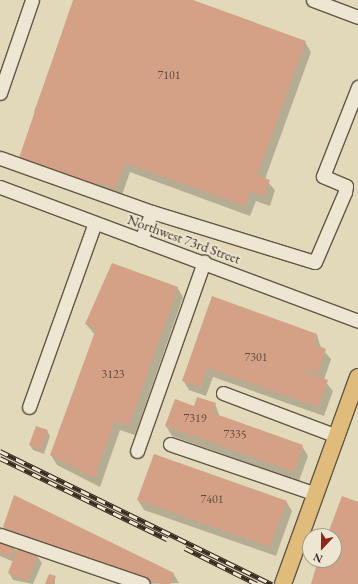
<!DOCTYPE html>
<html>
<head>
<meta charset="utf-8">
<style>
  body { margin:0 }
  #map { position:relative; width:358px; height:584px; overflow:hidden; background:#e1d9b9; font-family:"EB Garamond",serif }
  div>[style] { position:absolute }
  .shadow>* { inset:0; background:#0003 }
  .building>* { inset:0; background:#d4a086 }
  .roads { filter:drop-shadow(1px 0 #635646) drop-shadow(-1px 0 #635646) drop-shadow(0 1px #635646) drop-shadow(0 -1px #635646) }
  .minor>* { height:13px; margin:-6.5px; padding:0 6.5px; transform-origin:6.5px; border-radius:6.5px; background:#ece6d2 }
  .major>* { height:16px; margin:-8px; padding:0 8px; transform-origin:8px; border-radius:8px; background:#e0bc7c }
  .rail>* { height:4.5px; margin-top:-2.25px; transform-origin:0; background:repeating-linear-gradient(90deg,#ece6d2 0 9px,#392b20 0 18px); box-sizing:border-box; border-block:1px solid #392b20 }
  span { translate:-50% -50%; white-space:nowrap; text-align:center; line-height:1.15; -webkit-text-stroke:3.5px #ece6d2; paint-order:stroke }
  .number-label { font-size:12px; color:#60483a }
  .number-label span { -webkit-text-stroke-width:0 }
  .street-label { font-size:14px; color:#392b20 }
  .north { position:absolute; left:302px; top:528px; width:40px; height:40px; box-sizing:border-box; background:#ece6d2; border:1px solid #a49b8b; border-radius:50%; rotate:202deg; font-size:11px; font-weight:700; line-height:16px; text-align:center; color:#392b20 }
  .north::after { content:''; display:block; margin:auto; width:14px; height:18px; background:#8f2418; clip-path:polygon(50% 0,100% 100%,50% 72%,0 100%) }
</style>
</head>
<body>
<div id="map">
  <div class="shadow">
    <i style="clip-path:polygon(74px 0,190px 0,305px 42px,311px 52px,265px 179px,275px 190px,270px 206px,256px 201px,250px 216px,130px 172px,121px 198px,100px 195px,34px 112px)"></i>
    <i style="clip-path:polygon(177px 287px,183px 297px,135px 435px,120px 430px,100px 487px,57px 465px,51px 455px,95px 335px,86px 324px)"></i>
    <i style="clip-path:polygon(212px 298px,317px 335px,321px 348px,331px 359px,324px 380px,333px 391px,324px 416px,213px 377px,206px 396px,189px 390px,183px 380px)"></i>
    <i style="clip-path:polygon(215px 404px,220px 417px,302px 446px,308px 456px,299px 481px,172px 436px,166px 426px,195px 407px)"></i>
    <i style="clip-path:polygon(47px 431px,50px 436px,44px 454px,33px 450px,30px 445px)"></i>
    <i style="clip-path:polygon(138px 500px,286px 501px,292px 511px,276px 556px,144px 510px)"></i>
    <i style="clip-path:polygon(4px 527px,173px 573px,179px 583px,141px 584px,10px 537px)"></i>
    <i style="clip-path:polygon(0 541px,18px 551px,37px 556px,42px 563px,33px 584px,13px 580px,9px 573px,14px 562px,0 556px)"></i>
    <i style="clip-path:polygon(55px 577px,55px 584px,46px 584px)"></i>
  </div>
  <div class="building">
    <i style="clip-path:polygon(73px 0,193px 0,306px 41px,257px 175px,270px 180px,264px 196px,250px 191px,245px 206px,125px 163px,115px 189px,96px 182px,95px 186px,19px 158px)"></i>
    <i style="clip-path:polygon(112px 263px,178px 287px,129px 426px,115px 420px,94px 478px,50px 455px,96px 329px,85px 324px)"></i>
    <i style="clip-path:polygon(212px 296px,317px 334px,314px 344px,326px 349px,318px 373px,306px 369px,305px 372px,328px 380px,318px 407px,207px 368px,201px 387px,182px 381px)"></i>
    <i style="clip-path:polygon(197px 397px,216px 403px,213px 413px,303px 445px,294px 472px,165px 426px,175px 399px,194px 406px)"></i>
    <i style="clip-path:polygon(36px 426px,48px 430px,41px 450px,29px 445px)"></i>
    <i style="clip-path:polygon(154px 454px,287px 501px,270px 547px,137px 500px)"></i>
    <i style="clip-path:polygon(14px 495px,174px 573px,170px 584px,161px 584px,3px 527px)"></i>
    <i style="clip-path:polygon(342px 496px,358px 502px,358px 584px,311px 584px,318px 560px,334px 560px,334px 536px,327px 536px)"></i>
    <i style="clip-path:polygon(0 539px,16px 546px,10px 557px,0 553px)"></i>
    <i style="clip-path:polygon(18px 547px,38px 555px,28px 581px,8px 573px)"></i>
    <i style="clip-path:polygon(49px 574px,56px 576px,53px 584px,45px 584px)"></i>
  </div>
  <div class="roads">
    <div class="minor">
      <i style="left:313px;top:0;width:48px;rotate:20.7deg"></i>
      <i style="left:0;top:93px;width:98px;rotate:-71deg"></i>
      <i style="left:0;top:158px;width:161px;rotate:19.6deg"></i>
      <i style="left:152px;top:212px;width:170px;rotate:17.1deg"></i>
      <i style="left:315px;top:262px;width:76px;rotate:-66.8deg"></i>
      <i style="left:345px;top:192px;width:6px;rotate:-81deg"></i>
      <i style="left:346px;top:186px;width:25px;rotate:-157deg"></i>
      <i style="left:323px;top:176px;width:96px;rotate:-68.5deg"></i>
      <i style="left:0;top:187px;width:382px;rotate:20.5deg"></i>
      <i style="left:141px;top:240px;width:30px;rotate:-69deg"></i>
      <i style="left:223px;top:393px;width:122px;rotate:20.7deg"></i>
      <i style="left:29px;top:407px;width:195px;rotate:-70.3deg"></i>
      <i style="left:170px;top:444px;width:154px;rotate:18.9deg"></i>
      <i style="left:137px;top:451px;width:201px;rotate:-70.5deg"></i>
      <i style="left:0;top:535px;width:151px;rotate:18.9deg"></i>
    </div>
    <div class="major">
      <i style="left:283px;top:584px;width:220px;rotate:-70.1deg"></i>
    </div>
  </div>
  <div class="rail">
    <i style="left:0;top:451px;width:303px;rotate:26.1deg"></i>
    <i style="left:0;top:458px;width:186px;rotate:25.9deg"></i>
    <i style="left:185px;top:548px;width:80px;rotate:26.6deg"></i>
  </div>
  <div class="number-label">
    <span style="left:169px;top:76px">7101</span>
    <span style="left:256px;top:358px">7301</span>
    <span style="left:113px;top:375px">3123</span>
    <span style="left:195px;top:419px">7319</span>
    <span style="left:235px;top:435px">7335</span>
    <span style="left:212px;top:500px">7401</span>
  </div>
  <div class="street-label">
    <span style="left:184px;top:239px;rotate:20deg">Northwest 73rd Street</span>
  </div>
  <div class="north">N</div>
</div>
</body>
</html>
